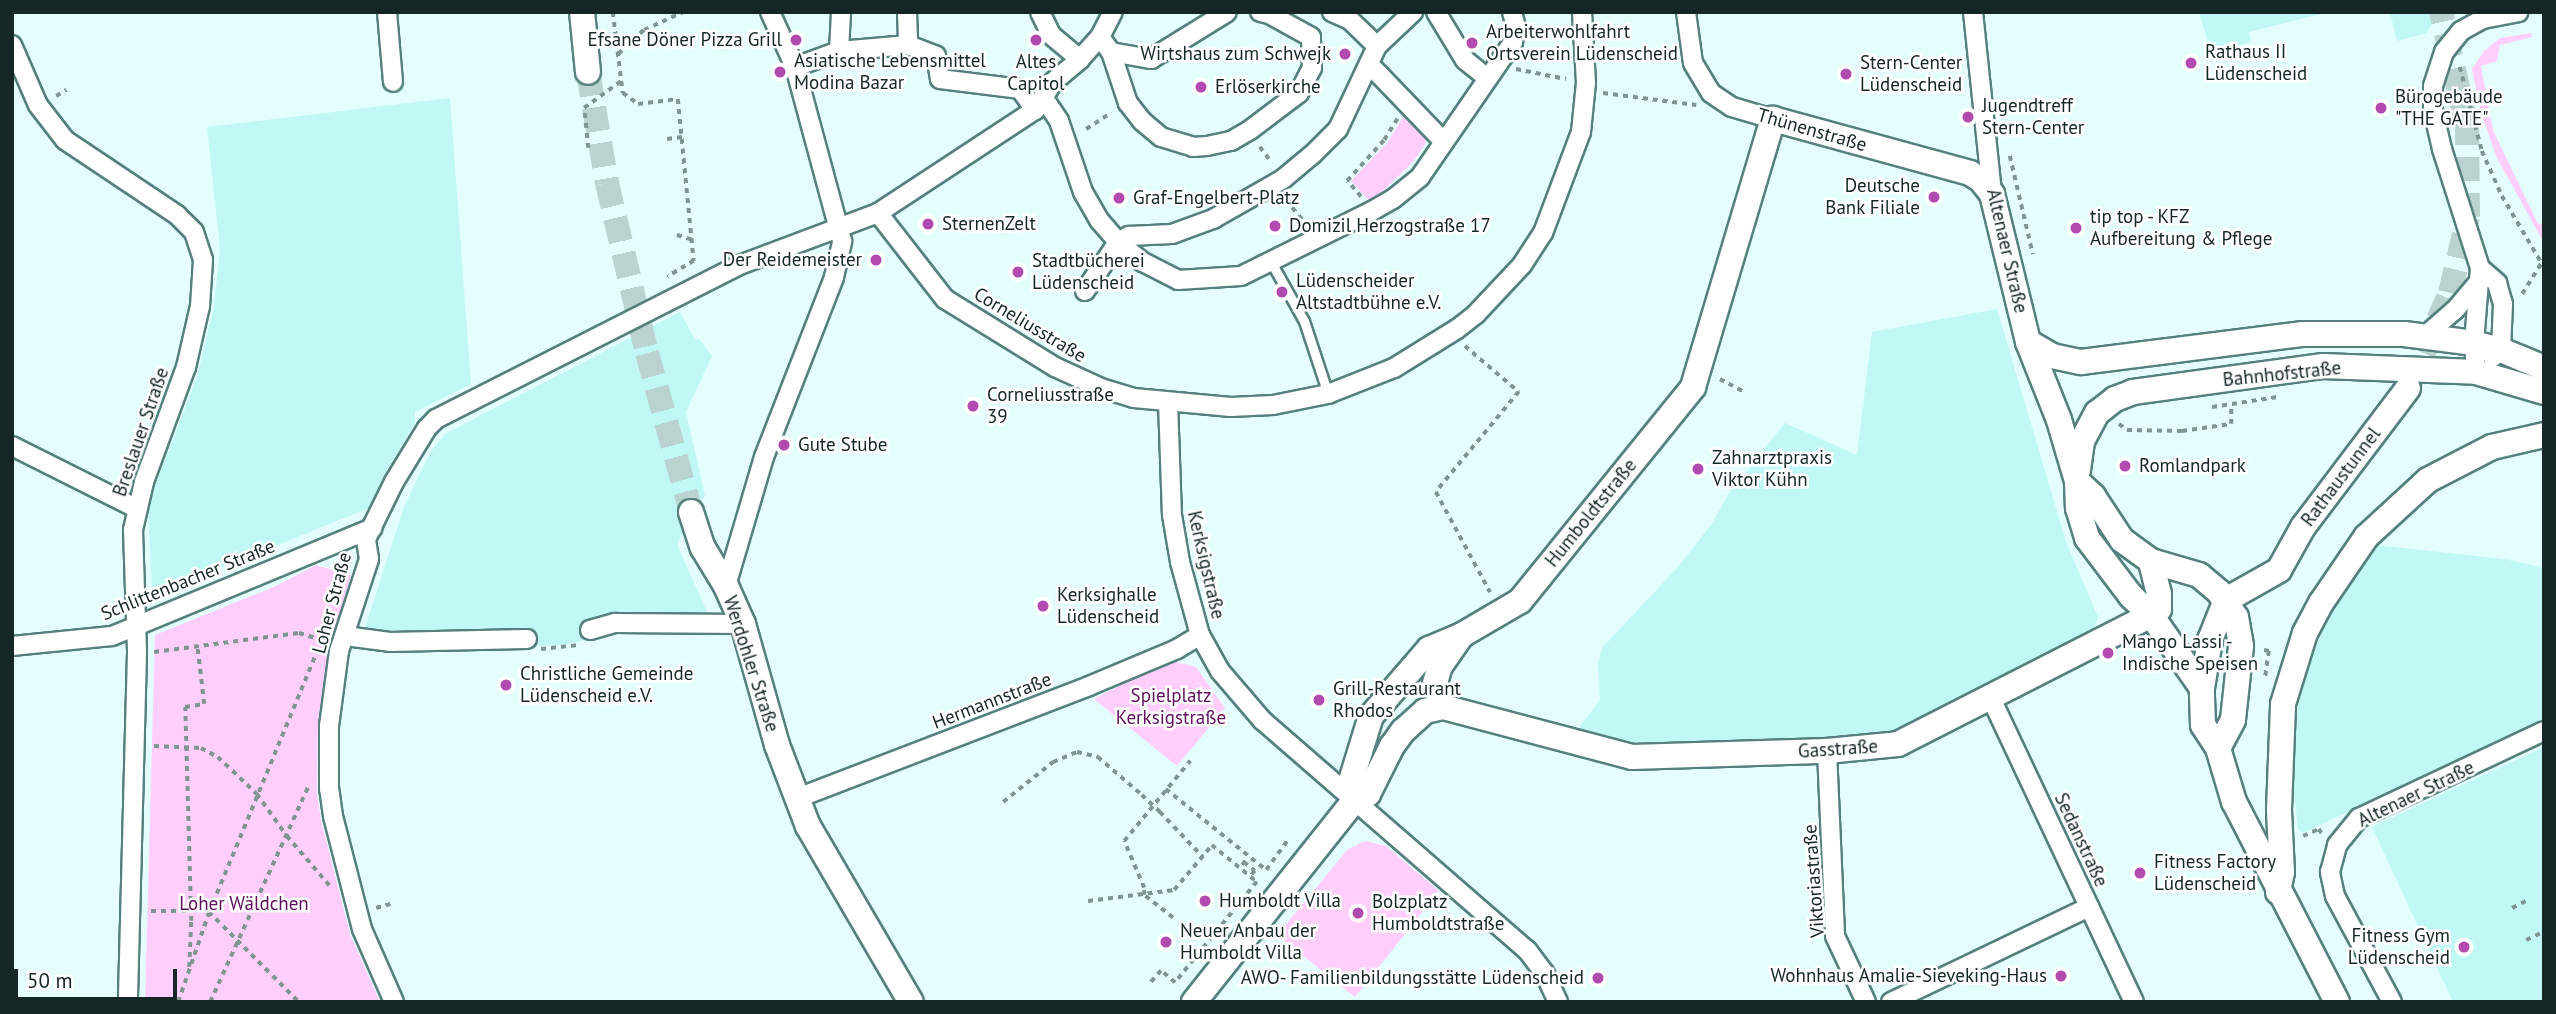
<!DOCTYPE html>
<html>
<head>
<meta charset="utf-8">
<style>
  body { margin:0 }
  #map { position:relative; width:2556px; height:1014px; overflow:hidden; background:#e3fefc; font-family:"PT Sans",sans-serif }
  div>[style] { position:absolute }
  .built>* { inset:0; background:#bff8f5 }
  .green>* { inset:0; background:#ffcefb }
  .secondary-tunnel>* { height:24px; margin-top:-12px; transform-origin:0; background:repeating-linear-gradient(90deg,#bad3d1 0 24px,transparent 0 36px) }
  .path>* { height:3.5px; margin-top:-1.75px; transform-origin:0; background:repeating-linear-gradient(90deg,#7e9594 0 5px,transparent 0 10px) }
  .roads { filter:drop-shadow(2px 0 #55807d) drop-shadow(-2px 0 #55807d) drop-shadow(0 2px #55807d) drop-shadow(0 -2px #55807d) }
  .lane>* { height:9px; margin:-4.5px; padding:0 4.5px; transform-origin:4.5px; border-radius:4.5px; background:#fff }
  .street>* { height:18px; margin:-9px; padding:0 9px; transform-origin:9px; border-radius:9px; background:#fff }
  .secondary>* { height:24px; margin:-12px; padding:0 12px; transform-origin:12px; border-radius:12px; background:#fff }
  .path-bridge>* { height:3.5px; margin-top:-1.75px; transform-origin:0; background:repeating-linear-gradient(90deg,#7e9594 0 5px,transparent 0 10px) }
  .dots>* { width:19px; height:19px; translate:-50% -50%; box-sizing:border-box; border:4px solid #fff; border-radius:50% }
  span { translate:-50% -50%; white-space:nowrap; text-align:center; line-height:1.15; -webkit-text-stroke:5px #fff; paint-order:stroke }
  .poi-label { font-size:19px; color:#142625 }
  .left { translate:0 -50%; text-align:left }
  .right { translate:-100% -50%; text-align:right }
  .street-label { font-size:19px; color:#142625 }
  .park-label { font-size:19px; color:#5d105c }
  .frame { position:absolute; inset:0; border:14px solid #142625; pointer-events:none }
  .scale { position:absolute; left:14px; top:969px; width:163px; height:32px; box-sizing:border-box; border:4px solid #142625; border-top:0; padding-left:9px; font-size:21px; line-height:24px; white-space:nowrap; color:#142625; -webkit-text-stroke:5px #fff; paint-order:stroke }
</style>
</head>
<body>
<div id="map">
  <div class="built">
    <i style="clip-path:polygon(2199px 12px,2330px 12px,2249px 32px,2251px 42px,2211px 52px)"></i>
    <i style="clip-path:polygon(2390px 12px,2441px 12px,2426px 33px,2397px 41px)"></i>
    <i style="clip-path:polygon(450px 98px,471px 384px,415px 412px,415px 423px,386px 471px,369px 508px,159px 593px,152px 589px,148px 505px,197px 377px,214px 306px,220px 249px,207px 127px)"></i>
    <i style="clip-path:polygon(1997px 309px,2066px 542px,2098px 617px,2093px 630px,1891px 738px,1631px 745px,1577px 730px,1600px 700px,1598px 664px,1602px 648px,1679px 566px,1711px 525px,1738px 478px,1741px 479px,1785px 423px,1857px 455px,1872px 332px)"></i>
    <i style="clip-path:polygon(680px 312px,695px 340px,699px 339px,712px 356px,686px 412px,705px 496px,691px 512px,677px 545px,708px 614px,613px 614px,581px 623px,584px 640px,568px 644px,533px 646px,532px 631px,390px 634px,365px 628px,404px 507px,431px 451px,445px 434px)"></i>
    <i style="clip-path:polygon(2374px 545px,2504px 559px,2544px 568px,2544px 719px,2303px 833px,2298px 830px,2292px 771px,2298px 705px,2306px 671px,2332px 608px)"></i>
    <i style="clip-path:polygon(2544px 747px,2544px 1002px,2453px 1002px,2372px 827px)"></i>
  </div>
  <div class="green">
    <i style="clip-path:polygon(2531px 33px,2532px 37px,2500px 45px,2497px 61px,2481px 66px,2493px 130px,2538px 224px,2544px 223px,2544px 243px,2497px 158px,2481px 113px,2472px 69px,2484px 51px,2500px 38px)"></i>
    <i style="clip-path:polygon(1408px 109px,1428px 136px,1425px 144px,1414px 161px,1371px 203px,1351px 181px,1387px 143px)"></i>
    <i style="clip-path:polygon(316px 565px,351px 575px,329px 650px,318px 723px,317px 793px,321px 820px,350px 934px,380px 1002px,145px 1002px,155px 635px,276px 586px)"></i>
    <i style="clip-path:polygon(1176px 662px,1196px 667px,1225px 708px,1177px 766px,1094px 699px,1154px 668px)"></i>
    <i style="clip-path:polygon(1366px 841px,1386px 846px,1439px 891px,1355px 997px,1277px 935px,1348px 849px)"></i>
  </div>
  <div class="secondary-tunnel">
    <i style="left:588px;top:72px;width:113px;rotate:80.3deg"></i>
    <i style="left:607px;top:183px;width:175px;rotate:76.8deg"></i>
    <i style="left:647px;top:353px;width:165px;rotate:74.5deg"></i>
    <i style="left:2409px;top:386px;width:102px;rotate:-66.2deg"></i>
    <i style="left:2450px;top:293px;width:78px;rotate:-76.7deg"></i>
    <i style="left:2468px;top:217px;width:90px;rotate:-90.6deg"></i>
    <i style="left:2467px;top:127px;width:118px;rotate:-102.7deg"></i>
  </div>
  <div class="path">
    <i style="left:613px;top:12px;width:82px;rotate:83deg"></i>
    <i style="left:623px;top:93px;width:19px;rotate:36deg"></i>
    <i style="left:638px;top:104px;width:40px;rotate:-7.1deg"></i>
    <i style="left:678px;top:99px;width:163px;rotate:84.4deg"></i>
    <i style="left:694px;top:261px;width:31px;rotate:149deg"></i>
    <i style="left:618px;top:54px;width:35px;rotate:-43deg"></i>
    <i style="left:644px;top:30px;width:43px;rotate:-24.8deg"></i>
    <i style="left:2460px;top:67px;width:87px;rotate:75.3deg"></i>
    <i style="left:2482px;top:151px;width:49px;rotate:66deg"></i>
    <i style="left:2502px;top:196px;width:82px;rotate:59.4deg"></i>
    <i style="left:1516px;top:69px;width:51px;rotate:11.3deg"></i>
    <i style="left:1603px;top:93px;width:94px;rotate:7.4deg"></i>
    <i style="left:56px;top:96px;width:12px;rotate:-31deg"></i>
    <i style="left:1086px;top:129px;width:30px;rotate:-33deg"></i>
    <i style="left:667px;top:139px;width:15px;rotate:-8deg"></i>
    <i style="left:1260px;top:147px;width:20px;rotate:53deg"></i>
    <i style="left:588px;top:148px;width:40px;rotate:-95.7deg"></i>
    <i style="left:584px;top:108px;width:46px;rotate:-36.1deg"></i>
    <i style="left:2010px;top:156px;width:101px;rotate:76.8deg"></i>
    <i style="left:1361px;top:197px;width:21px;rotate:-131deg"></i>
    <i style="left:1347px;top:181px;width:55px;rotate:-47.9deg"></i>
    <i style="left:1384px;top:140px;width:25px;rotate:-58deg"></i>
    <i style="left:1286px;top:200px;width:31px;rotate:50deg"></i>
    <i style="left:677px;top:235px;width:17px;rotate:17deg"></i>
    <i style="left:2522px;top:294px;width:36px;rotate:-58deg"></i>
    <i style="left:1465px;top:346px;width:71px;rotate:40.4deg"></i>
    <i style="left:1519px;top:392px;width:130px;rotate:129.7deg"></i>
    <i style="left:1436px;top:492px;width:114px;rotate:61.6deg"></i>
    <i style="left:1720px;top:379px;width:30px;rotate:28deg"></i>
    <i style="left:2212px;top:407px;width:66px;rotate:-8.7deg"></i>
    <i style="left:2119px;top:424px;width:10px;rotate:37deg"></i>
    <i style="left:2127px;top:430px;width:55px;rotate:1deg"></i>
    <i style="left:2182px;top:431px;width:49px;rotate:-8.1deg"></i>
    <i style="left:2231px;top:424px;width:19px;rotate:-90deg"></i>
    <i style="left:541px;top:649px;width:37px;rotate:-6deg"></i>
    <i style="left:2264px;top:650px;width:5px;rotate:11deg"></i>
    <i style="left:2269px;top:651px;width:28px;rotate:98deg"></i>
    <i style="left:154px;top:652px;width:146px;rotate:-7.5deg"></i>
    <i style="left:299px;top:633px;width:24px;rotate:17deg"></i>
    <i style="left:154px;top:746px;width:47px;rotate:2.4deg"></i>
    <i style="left:201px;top:748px;width:19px;rotate:28deg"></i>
    <i style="left:218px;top:757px;width:54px;rotate:43.5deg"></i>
    <i style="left:257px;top:794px;width:52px;rotate:54.5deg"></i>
    <i style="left:287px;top:836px;width:66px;rotate:49.3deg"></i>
    <i style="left:1166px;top:789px;width:129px;rotate:39deg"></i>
    <i style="left:1266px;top:870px;width:36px;rotate:-54deg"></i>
    <i style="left:1003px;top:802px;width:64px;rotate:-38.7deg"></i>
    <i style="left:1053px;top:762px;width:26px;rotate:-23deg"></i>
    <i style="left:1077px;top:752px;width:22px;rotate:13deg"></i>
    <i style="left:1098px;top:757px;width:58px;rotate:40.8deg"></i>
    <i style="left:1160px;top:812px;width:62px;rotate:46.3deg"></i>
    <i style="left:2303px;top:836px;width:17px;rotate:-24deg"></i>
    <i style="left:2319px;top:829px;width:6px;rotate:59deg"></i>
    <i style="left:1244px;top:862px;width:14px;rotate:39deg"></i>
    <i style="left:1255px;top:871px;width:6px;rotate:129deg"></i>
    <i style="left:1242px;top:865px;width:10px;rotate:-53deg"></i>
    <i style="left:1088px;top:901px;width:87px;rotate:-7.3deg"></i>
    <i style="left:1174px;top:890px;width:59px;rotate:-49.8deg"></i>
    <i style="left:1212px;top:845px;width:58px;rotate:39.4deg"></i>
    <i style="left:1257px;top:882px;width:130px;rotate:129.1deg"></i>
    <i style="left:1175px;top:983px;width:18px;rotate:-139deg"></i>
    <i style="left:1161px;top:971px;width:18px;rotate:131deg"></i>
    <i style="left:376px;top:908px;width:15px;rotate:-16deg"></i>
    <i style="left:2512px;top:908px;width:16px;rotate:-27deg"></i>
    <i style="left:151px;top:911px;width:39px"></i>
    <i style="left:209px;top:912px;width:127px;rotate:45deg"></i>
    <i style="left:1173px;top:918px;width:37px;rotate:-142deg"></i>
    <i style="left:1144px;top:895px;width:7px;rotate:-90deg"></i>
    <i style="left:1144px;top:888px;width:51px;rotate:-113.1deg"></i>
    <i style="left:1124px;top:841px;width:104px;rotate:-50.5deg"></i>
    <i style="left:2526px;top:940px;width:17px;rotate:-25deg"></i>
    <i style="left:189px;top:967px;width:46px;rotate:-87.5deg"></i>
    <i style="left:191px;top:921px;width:214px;rotate:-91.6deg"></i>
    <i style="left:185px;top:707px;width:19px;rotate:-9deg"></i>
    <i style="left:204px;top:704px;width:59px;rotate:-96.8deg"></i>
    <i style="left:178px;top:1002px;width:95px;rotate:-71deg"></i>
    <i style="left:209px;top:912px;width:285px;rotate:-67.5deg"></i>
    <i style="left:210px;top:1002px;width:236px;rotate:-65.5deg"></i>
  </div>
  <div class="roads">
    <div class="lane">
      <i style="left:1271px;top:262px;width:68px;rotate:60.8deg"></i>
      <i style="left:1304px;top:321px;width:77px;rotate:71.8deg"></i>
    </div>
    <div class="street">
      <i style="left:387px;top:12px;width:70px;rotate:85.1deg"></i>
      <i style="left:907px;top:12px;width:33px;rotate:88deg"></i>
      <i style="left:1040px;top:12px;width:25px;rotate:64deg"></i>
      <i style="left:1051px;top:35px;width:38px;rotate:40deg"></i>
      <i style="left:1332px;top:12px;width:20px;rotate:24deg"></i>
      <i style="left:1350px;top:20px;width:37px;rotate:44deg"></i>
      <i style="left:1436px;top:12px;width:56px;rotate:58.9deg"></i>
      <i style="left:1465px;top:60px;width:28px;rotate:39deg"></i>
      <i style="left:1686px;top:12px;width:51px;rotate:82.2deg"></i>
      <i style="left:1693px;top:63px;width:35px;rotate:59deg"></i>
      <i style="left:1711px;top:93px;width:25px;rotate:34deg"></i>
      <i style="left:1732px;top:107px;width:43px;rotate:16.3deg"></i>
      <i style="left:1973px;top:12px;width:183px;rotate:84deg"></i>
      <i style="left:1100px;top:37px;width:19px;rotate:54deg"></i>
      <i style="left:1111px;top:52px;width:54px;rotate:71.6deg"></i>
      <i style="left:1128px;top:103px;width:23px;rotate:52deg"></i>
      <i style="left:1142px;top:121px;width:25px;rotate:40deg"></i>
      <i style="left:1161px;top:137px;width:34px;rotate:17deg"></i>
      <i style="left:1193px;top:147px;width:14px;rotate:-4deg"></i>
      <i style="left:1207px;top:146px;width:25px;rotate:-12deg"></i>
      <i style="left:1231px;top:141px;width:22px;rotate:-30deg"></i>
      <i style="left:1250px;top:130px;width:61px;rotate:-37.1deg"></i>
      <i style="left:1299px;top:93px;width:28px;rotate:-63deg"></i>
      <i style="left:1312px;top:68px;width:31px;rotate:-92deg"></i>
      <i style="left:1311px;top:37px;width:48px;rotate:-151.3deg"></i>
      <i style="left:1269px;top:14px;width:9px;rotate:-167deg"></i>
      <i style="left:12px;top:45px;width:65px;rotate:66.6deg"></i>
      <i style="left:38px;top:105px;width:44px;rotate:52.4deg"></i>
      <i style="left:65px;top:140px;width:135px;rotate:33.8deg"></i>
      <i style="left:177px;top:215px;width:24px;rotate:45deg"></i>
      <i style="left:194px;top:232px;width:29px;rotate:72deg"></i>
      <i style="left:203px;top:260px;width:46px;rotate:93.7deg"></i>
      <i style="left:200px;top:306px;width:63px;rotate:102.9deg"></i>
      <i style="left:186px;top:367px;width:122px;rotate:110.1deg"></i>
      <i style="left:144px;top:482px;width:49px;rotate:102.9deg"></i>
      <i style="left:133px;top:530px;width:123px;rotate:88.1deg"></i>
      <i style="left:137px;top:653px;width:349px;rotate:91.5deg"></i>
      <i style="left:839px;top:51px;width:69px;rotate:-5deg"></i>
      <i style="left:908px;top:45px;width:30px;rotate:21deg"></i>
      <i style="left:936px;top:56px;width:23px;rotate:80deg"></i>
      <i style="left:940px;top:79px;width:81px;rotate:7.1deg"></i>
      <i style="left:1020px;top:89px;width:26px;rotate:54deg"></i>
      <i style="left:1111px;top:52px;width:41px;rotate:9.9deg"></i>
      <i style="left:1151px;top:59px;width:89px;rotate:-31.7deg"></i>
      <i style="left:1369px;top:64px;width:108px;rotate:46.1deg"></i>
      <i style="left:795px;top:67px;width:47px;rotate:-20deg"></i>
      <i style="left:839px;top:51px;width:39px;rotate:-87deg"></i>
      <i style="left:1043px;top:97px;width:29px;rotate:56deg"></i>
      <i style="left:1059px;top:121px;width:75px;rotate:71.3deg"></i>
      <i style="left:1083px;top:192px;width:32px;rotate:60deg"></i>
      <i style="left:1099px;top:220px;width:29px;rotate:49deg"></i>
      <i style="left:1118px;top:242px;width:32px;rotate:39deg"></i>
      <i style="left:1143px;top:262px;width:39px;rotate:27deg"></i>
      <i style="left:1178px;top:280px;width:63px;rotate:-3.6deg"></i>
      <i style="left:1241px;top:276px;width:146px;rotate:-26.4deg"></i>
      <i style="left:1372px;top:211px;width:24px;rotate:-30deg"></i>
      <i style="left:1393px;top:199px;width:35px;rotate:-39deg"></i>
      <i style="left:1420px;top:177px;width:164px;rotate:-55.4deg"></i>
      <i style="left:1513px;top:42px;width:15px;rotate:-79deg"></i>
      <i style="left:1516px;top:27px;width:16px;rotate:-105deg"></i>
      <i style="left:878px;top:213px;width:109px;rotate:52.1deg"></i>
      <i style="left:945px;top:299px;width:129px;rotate:31.7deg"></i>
      <i style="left:1055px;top:367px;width:51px;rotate:24.5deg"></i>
      <i style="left:1101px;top:388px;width:34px;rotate:17deg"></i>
      <i style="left:1134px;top:398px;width:97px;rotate:5.3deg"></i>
      <i style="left:1231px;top:407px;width:42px;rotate:-2.7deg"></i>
      <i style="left:1273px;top:405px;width:56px;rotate:-11.3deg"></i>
      <i style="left:1328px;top:394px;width:71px;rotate:-21.5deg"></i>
      <i style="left:1394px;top:368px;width:74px;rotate:-31.8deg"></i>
      <i style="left:1457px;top:329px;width:24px;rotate:-38deg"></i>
      <i style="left:1476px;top:314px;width:67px;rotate:-46.8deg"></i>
      <i style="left:1522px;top:265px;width:38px;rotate:-57deg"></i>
      <i style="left:1543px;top:233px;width:108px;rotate:-69.4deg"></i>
      <i style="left:1581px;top:132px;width:49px;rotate:-84.2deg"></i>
      <i style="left:1586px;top:83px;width:71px;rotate:-93.2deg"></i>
      <i style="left:2480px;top:268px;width:23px;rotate:41deg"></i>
      <i style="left:2497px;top:283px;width:22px;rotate:74deg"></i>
      <i style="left:2503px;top:304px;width:46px;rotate:92.5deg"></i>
      <i style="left:2501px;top:350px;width:11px;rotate:139deg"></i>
      <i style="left:1085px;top:291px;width:59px;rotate:-56deg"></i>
      <i style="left:1118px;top:242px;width:13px;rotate:-29deg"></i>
      <i style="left:1129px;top:236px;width:43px;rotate:-2.7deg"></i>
      <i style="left:1172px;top:234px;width:44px;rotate:-20.1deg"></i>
      <i style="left:1213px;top:219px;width:81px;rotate:-29.7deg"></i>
      <i style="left:1283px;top:179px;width:38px;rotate:-40deg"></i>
      <i style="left:1312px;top:155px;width:37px;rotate:-45deg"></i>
      <i style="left:1338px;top:129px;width:92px;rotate:-64.8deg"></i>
      <i style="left:1377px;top:46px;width:50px;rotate:-43.4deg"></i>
      <i style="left:2426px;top:335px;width:38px;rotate:-41deg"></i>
      <i style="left:2455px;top:310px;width:35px;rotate:-50deg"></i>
      <i style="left:2476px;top:372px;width:29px;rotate:-94deg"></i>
      <i style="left:2474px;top:343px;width:75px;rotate:-85.4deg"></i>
      <i style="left:2480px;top:268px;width:125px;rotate:-107.7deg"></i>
      <i style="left:2442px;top:149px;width:39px;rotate:-103deg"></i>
      <i style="left:2433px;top:111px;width:25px;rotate:-90deg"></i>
      <i style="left:2433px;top:86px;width:36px;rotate:-72deg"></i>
      <i style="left:2444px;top:52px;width:27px;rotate:-51deg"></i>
      <i style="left:2461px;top:31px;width:25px;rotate:-29deg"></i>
      <i style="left:2483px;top:19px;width:36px;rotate:-11deg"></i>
      <i style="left:1168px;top:402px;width:113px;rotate:88deg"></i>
      <i style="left:1172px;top:515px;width:48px;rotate:80.3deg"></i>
      <i style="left:1180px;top:562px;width:76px;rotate:74.7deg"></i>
      <i style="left:1200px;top:635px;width:41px;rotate:60.9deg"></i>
      <i style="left:1220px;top:671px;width:65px;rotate:49.4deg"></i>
      <i style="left:1262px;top:720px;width:351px;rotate:41deg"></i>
      <i style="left:1527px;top:950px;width:30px;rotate:53deg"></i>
      <i style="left:1545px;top:974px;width:31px;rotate:65deg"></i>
      <i style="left:12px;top:446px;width:139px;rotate:26.6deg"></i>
      <i style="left:726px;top:586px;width:134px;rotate:-73.6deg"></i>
      <i style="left:764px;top:457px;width:193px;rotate:-68.7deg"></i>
      <i style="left:834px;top:277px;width:37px;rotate:-77deg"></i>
      <i style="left:842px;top:241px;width:180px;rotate:-105.1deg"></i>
      <i style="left:795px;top:67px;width:60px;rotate:-114.4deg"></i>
      <i style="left:590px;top:630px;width:26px;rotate:-16deg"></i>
      <i style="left:615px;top:623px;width:128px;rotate:0.4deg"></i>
      <i style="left:345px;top:636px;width:45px;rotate:7.6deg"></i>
      <i style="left:390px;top:642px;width:137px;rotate:-1.3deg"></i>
      <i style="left:12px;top:646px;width:100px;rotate:-5.7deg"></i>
      <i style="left:112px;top:636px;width:282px;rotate:-22.5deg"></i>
      <i style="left:1990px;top:696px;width:338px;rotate:64.8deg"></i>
      <i style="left:1827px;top:751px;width:185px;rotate:87.5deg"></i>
      <i style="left:1835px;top:936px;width:73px;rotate:64.8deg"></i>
      <i style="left:795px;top:799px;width:315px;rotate:-21deg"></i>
      <i style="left:1089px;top:686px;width:95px;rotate:-22.8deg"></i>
      <i style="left:1177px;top:649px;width:27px;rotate:-31deg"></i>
      <i style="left:394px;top:1002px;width:80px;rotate:-113.7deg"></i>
      <i style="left:362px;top:929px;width:117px;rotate:-104.4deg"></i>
      <i style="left:333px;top:816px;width:27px;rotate:-98deg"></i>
      <i style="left:329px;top:789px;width:63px;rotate:-90deg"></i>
      <i style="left:329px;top:726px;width:76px;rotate:-82.4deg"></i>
      <i style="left:339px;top:651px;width:97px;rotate:-71.9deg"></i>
      <i style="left:369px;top:559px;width:20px;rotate:-99deg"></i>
      <i style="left:366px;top:539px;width:64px;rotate:-63.8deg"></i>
      <i style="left:394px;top:482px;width:63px;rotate:-58.6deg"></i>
      <i style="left:427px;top:428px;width:13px;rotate:-45deg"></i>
      <i style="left:436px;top:419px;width:338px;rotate:-26.9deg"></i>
      <i style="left:737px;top:266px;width:151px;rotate:-20.6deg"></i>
      <i style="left:878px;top:213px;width:188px;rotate:-33.3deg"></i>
      <i style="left:1035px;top:110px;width:33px;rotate:-57deg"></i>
      <i style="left:1053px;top:82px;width:35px;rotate:-40deg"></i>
      <i style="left:1080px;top:59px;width:30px;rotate:-48deg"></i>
      <i style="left:1100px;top:37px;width:28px;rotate:-63deg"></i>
      <i style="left:1891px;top:1002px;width:220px;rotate:-25.6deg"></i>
      <i style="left:2392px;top:1002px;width:120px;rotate:-118.3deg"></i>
      <i style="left:2335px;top:896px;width:25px;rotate:-102deg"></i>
      <i style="left:2330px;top:872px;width:28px;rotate:-75deg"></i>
      <i style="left:2337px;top:845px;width:35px;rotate:-51deg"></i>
      <i style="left:2359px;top:818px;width:204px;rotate:-25.2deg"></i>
    </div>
    <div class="secondary">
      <i style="left:582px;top:12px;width:60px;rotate:84.3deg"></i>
      <i style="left:2028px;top:342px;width:28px;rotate:30deg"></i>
      <i style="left:2052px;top:356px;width:30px;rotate:12deg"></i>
      <i style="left:2081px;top:362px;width:224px;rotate:-7.2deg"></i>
      <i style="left:2303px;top:334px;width:101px"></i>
      <i style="left:2404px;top:334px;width:71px;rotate:7.3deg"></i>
      <i style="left:2474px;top:343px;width:28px;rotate:15deg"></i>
      <i style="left:2501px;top:350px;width:47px;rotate:22.7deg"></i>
      <i style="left:2078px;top:470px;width:29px;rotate:-82deg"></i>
      <i style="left:2082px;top:441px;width:32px;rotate:-62deg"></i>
      <i style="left:2097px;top:413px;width:23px;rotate:-38deg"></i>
      <i style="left:2115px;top:399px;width:19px;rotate:-21deg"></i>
      <i style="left:2133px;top:392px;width:192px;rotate:-7.8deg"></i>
      <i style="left:2323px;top:366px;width:153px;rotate:2.2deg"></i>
      <i style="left:2476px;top:372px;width:71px;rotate:16.4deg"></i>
      <i style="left:2077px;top:481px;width:22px;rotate:43deg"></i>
      <i style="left:2093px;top:496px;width:53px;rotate:56.6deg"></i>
      <i style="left:2122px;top:540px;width:36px;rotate:36deg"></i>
      <i style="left:2151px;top:561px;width:50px;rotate:16.3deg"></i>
      <i style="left:2199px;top:575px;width:26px;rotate:40deg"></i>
      <i style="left:2219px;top:592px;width:30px;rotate:56deg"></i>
      <i style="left:2236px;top:617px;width:29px;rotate:80deg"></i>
      <i style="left:2241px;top:646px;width:74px;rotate:96.2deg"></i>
      <i style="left:2233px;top:720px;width:32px;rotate:118deg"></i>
      <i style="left:691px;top:512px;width:38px;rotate:72deg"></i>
      <i style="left:703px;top:548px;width:44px;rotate:58.8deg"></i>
      <i style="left:726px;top:586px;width:42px;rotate:65.9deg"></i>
      <i style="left:743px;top:624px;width:126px;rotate:74.3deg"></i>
      <i style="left:777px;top:745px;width:87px;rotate:69.1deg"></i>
      <i style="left:808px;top:826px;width:204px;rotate:59.7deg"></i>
      <i style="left:1443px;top:707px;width:25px;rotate:-108deg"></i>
      <i style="left:1435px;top:683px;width:18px;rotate:-74deg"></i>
      <i style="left:1440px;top:666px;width:37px;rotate:-55deg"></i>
      <i style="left:1354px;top:801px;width:20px;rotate:-99deg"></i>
      <i style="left:1351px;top:781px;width:68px;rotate:-72.9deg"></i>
      <i style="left:1371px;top:716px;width:89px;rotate:-49.1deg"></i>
      <i style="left:1429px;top:649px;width:36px;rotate:-23deg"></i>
      <i style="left:1462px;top:635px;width:67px;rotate:-30.4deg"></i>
      <i style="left:1520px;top:601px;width:275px;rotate:-51deg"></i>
      <i style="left:1693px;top:387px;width:280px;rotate:-73.4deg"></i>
      <i style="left:1773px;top:119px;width:204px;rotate:15.3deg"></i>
      <i style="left:1970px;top:173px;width:13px;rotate:32deg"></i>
      <i style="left:1981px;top:180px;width:18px;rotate:52deg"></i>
      <i style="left:1992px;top:194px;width:152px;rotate:76.3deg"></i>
      <i style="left:2028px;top:342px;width:84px;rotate:68.3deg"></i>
      <i style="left:2059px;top:420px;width:64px;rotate:73.6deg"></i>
      <i style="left:2077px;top:481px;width:27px;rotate:88deg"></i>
      <i style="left:2078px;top:508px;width:31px;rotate:73deg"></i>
      <i style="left:2087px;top:538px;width:73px;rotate:52.8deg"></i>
      <i style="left:2131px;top:596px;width:28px;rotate:44deg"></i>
      <i style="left:2151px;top:615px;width:89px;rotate:55.1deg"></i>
      <i style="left:2278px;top:892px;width:20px;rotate:-79deg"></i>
      <i style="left:2282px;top:872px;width:62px;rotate:-92.8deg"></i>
      <i style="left:2279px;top:810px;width:106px;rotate:-87.8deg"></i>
      <i style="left:2283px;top:704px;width:74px;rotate:-72.8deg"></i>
      <i style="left:2305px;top:633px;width:34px;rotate:-62deg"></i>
      <i style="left:2321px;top:603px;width:80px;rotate:-55.7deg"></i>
      <i style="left:2366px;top:537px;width:84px;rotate:-42.6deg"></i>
      <i style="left:2428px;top:480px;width:72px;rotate:-27.3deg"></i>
      <i style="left:2492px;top:447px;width:53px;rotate:-13deg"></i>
      <i style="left:1194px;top:1002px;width:257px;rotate:-51.5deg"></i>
      <i style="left:1354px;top:801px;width:16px;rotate:-27deg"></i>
      <i style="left:1368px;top:794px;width:54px;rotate:-63.4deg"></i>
      <i style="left:1392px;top:746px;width:19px;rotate:-54deg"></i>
      <i style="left:1403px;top:731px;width:30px;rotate:-42deg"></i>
      <i style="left:1425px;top:711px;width:18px;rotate:-13deg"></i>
      <i style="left:1443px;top:707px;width:196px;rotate:14.8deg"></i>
      <i style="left:1632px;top:757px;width:195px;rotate:-1.8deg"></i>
      <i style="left:1827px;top:751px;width:71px;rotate:-5.6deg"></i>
      <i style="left:1898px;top:744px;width:284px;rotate:-27deg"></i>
      <i style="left:2151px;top:615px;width:10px;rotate:-37deg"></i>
      <i style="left:2159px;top:609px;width:15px;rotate:-90deg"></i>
      <i style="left:2159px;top:594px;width:34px;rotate:-104deg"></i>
      <i style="left:2337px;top:1002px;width:225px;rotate:-117.2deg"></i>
      <i style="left:2234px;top:802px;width:56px;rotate:-106.5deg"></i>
      <i style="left:2218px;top:748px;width:27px;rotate:-123deg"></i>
      <i style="left:2203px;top:725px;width:37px;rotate:-92deg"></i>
      <i style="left:2202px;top:688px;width:49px;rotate:-80.5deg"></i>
      <i style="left:2210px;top:640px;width:43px;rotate:-68.2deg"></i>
      <i style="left:2226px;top:600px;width:61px;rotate:-29.5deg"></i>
      <i style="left:2279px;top:570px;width:49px;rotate:-60.8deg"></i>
      <i style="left:2303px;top:527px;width:174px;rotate:-52.9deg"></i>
    </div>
  </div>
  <div class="path-bridge">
    <i style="left:1142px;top:795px;width:25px;rotate:43deg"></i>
  </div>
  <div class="dots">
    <i style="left:796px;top:40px;background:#b24baf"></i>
    <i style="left:1036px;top:40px;background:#b24baf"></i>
    <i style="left:1472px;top:43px;background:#b24baf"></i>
    <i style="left:1345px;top:54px;background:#b24baf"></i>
    <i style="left:2191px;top:63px;background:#b24baf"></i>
    <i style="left:780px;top:72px;background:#b24baf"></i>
    <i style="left:1846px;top:74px;background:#b24baf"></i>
    <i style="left:1201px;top:87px;background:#b24baf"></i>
    <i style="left:2381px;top:108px;background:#b24baf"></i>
    <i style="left:1968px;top:117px;background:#b24baf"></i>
    <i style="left:1934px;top:197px;background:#b24baf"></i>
    <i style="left:1119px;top:198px;background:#b24baf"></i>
    <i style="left:928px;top:224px;background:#b24baf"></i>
    <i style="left:1275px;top:226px;background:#b24baf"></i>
    <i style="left:2076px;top:228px;background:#b24baf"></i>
    <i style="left:876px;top:260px;background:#b24baf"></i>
    <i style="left:1018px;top:272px;background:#b24baf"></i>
    <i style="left:1282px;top:292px;background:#b24baf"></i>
    <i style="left:973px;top:406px;background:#b24baf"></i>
    <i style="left:784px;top:445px;background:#b24baf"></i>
    <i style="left:2125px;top:466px;background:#b24baf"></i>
    <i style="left:1698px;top:469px;background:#b24baf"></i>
    <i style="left:1043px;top:606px;background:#b24baf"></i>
    <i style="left:2108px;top:653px;background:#b24baf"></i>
    <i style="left:506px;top:685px;background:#b24baf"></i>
    <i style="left:1319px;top:700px;background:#b24baf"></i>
    <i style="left:2140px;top:873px;background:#b24baf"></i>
    <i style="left:1205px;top:901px;background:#b24baf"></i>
    <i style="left:1358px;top:913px;background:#b24baf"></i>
    <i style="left:1166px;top:942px;background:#b24baf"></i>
    <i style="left:2464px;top:947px;background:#b24baf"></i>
    <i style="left:2061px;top:976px;background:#b24baf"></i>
    <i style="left:1598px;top:978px;background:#b24baf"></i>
  </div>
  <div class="poi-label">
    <span class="left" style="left:1486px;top:43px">Arbeiterwohlfahrt<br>Ortsverein Lüdenscheid</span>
    <span class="right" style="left:782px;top:40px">Efsane Döner Pizza Grill</span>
    <span class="left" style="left:2205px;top:63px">Rathaus II<br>Lüdenscheid</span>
    <span class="right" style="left:1331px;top:54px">Wirtshaus zum Schwejk</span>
    <span class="left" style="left:794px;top:72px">Asiatische Lebensmittel<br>Modina Bazar</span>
    <span style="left:1036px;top:73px">Altes<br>Capitol</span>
    <span class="left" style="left:1860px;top:74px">Stern-Center<br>Lüdenscheid</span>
    <span class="left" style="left:1215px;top:87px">Erlöserkirche</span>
    <span class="left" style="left:2395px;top:108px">Bürogebäude<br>"THE GATE"</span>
    <span class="left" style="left:1982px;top:117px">Jugendtreff<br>Stern-Center</span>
    <span class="right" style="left:1920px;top:197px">Deutsche<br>Bank Filiale</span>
    <span class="left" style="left:1133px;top:198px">Graf-Engelbert-Platz</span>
    <span class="left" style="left:2090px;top:228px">tip top - KFZ<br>Aufbereitung &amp; Pflege</span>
    <span class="left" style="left:942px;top:224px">SternenZelt</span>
    <span class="left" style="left:1289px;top:226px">Domizil Herzogstraße 17</span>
    <span class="right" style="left:862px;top:260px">Der Reidemeister</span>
    <span class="left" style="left:1032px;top:272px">Stadtbücherei<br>Lüdenscheid</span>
    <span class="left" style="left:1296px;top:292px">Lüdenscheider<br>Altstadtbühne e.V.</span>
    <span class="left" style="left:987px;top:406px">Corneliusstraße<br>39</span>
    <span class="left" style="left:798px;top:445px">Gute Stube</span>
    <span class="left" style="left:1712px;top:469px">Zahnarztpraxis<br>Viktor Kühn</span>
    <span class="left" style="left:2139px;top:466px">Romlandpark</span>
    <span class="left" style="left:1057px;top:606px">Kerksighalle<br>Lüdenscheid</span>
    <span class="left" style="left:2122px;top:653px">Mango Lassi -<br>Indische Speisen</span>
    <span class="left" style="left:520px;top:685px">Christliche Gemeinde<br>Lüdenscheid e.V.</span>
    <span class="left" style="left:1333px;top:700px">Grill-Restaurant<br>Rhodos</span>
    <span class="left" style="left:2154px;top:873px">Fitness Factory<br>Lüdenscheid</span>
    <span class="left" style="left:1219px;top:901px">Humboldt Villa</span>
    <span class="left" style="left:1372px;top:913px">Bolzplatz<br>Humboldtstraße</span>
    <span class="left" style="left:1180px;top:942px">Neuer Anbau der<br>Humboldt Villa</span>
    <span class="right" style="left:2450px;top:947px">Fitness Gym<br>Lüdenscheid</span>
    <span class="right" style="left:2047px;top:976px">Wohnhaus Amalie-Sieveking-Haus</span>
    <span class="right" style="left:1584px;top:978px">AWO- Familienbildungsstätte Lüdenscheid</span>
  </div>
  <div class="street-label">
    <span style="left:1812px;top:130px;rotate:16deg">Thünenstraße</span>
    <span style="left:2007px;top:251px;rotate:77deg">Altenaer Straße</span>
    <span style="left:1030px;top:325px;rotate:31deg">Corneliusstraße</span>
    <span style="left:2282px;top:374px;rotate:-6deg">Bahnhofstraße</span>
    <span style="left:141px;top:432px;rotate:-71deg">Breslauer Straße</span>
    <span style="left:2341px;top:477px;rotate:-53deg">Rathaustunnel</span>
    <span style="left:1591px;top:513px;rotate:-51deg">Humboldtstraße</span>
    <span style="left:1206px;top:565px;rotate:77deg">Kerksigstraße</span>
    <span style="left:188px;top:580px;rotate:-22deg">Schlittenbacher Straße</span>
    <span style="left:332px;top:603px;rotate:-75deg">Loher Straße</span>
    <span style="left:751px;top:664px;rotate:72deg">Werdohler Straße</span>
    <span style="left:992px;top:701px;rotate:-21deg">Hermannstraße</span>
    <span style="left:1838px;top:749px;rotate:-4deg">Gasstraße</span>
    <span style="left:2416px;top:794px;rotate:-26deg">Altenaer Straße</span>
    <span style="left:2081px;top:840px;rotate:65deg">Sedanstraße</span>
    <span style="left:1814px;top:881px;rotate:-94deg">Viktoriastraße</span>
  </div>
  <div class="park-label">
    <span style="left:1171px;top:707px">Spielplatz<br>Kerksigstraße</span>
    <span style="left:244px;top:904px">Loher Wäldchen</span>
  </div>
  <div class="frame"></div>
  <div class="scale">50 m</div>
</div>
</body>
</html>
